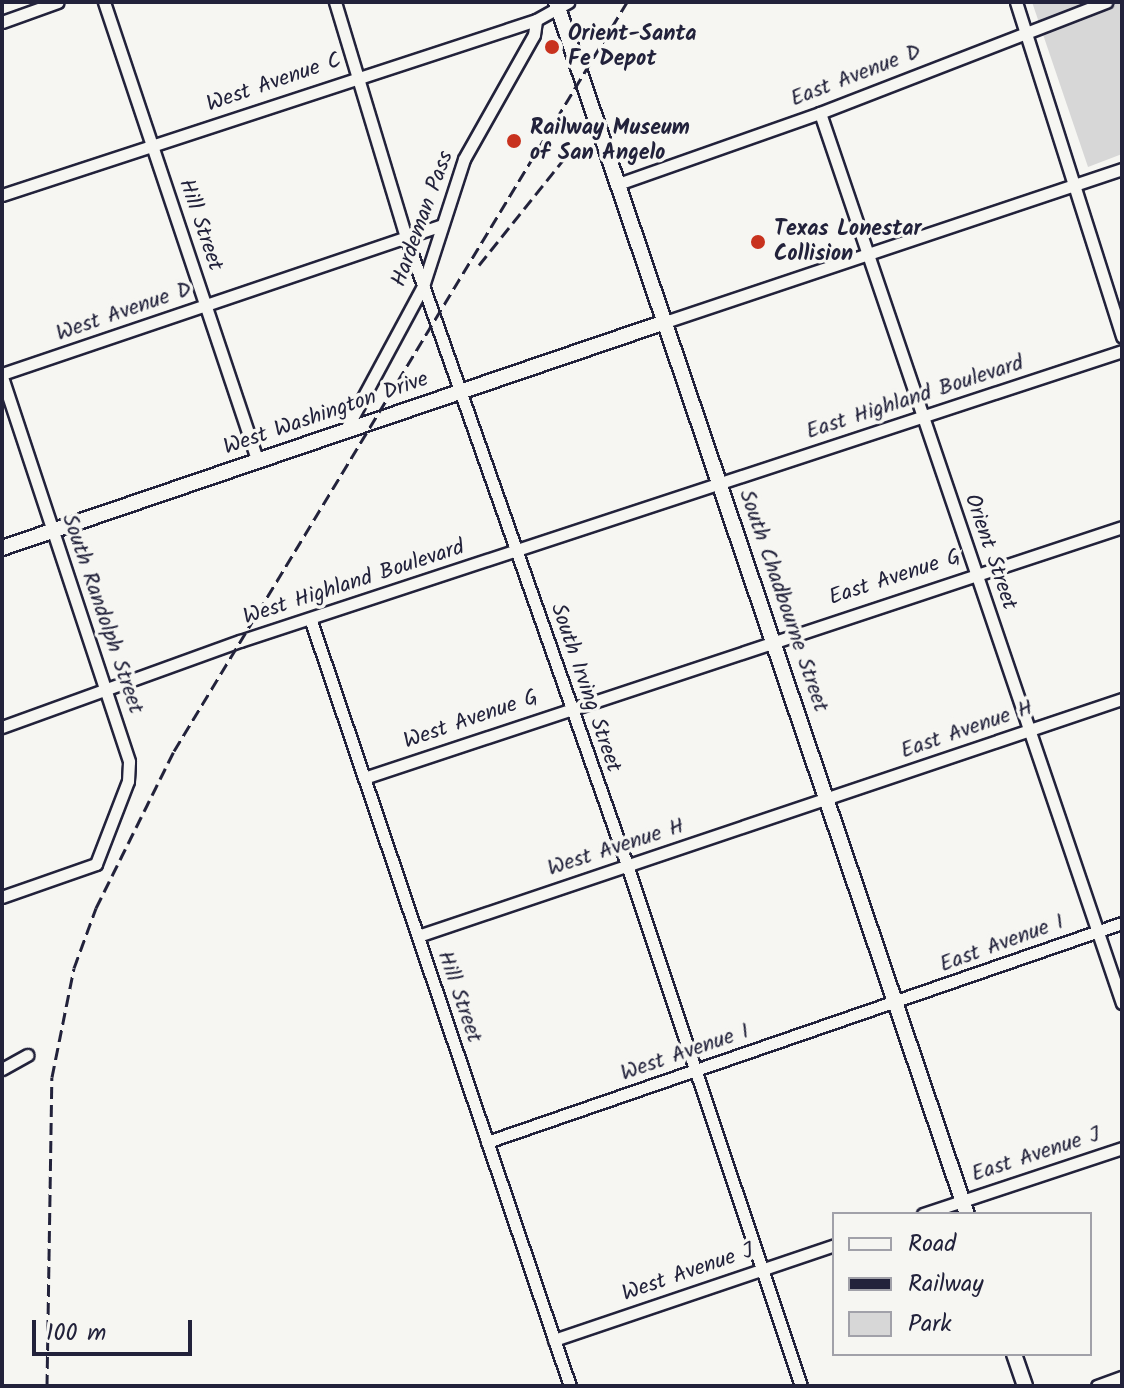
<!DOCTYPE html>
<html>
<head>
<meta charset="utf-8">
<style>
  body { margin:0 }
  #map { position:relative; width:1124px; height:1388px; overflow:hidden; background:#f6f6f2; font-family:Kalam,sans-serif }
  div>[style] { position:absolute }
  .green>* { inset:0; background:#d7d7d7 }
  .roads { filter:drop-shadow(2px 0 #22223b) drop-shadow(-2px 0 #22223b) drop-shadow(0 2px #22223b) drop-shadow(0 -2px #22223b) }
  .minor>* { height:11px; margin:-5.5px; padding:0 5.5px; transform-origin:5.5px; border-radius:5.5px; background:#f6f6f2 }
  .tertiary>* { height:14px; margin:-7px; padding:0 7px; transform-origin:7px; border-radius:7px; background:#f6f6f2 }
  .secondary>* { height:14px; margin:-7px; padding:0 7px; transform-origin:7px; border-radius:7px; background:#f6f6f2 }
  .rail>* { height:3px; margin-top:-1.5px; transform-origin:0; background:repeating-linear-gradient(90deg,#22223b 0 12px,transparent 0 18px) }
  .dots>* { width:22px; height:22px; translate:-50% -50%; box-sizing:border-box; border:4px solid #f6f6f2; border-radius:50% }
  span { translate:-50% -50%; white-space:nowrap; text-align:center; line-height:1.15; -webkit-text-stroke:7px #f6f6f2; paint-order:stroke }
  .poi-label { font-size:22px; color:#22223b; font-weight:700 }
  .left { translate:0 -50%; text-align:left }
  .street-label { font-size:22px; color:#22223b }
  .frame { position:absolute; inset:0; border:4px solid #22223b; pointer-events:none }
  .legend { position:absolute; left:832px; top:1212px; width:260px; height:144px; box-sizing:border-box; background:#f6f6f2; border:2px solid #a1a1a9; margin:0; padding:10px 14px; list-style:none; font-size:24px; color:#22223b }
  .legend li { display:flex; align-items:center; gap:16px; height:40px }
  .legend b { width:40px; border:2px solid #a1a1a9 }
  .scale { position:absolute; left:32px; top:1320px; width:160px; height:36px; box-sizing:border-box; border:4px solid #22223b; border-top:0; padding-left:10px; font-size:24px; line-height:28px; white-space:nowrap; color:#22223b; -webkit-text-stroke:6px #f6f6f2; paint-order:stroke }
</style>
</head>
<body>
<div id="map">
  <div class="green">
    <i style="clip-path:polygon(1032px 2px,1122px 2px,1122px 154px,1088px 167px)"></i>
  </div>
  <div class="roads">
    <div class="minor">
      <i style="left:104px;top:2px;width:484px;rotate:71.5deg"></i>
      <i style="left:335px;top:2px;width:245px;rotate:73.2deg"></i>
      <i style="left:406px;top:237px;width:666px;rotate:70.61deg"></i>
      <i style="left:627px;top:865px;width:549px;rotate:71.53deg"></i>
      <i style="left:1016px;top:2px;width:351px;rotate:72.4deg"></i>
      <i style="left:2px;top:22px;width:59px;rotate:-19.7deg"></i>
      <i style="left:820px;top:113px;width:940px;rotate:71.26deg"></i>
      <i style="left:618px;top:184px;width:214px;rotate:-19.4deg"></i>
      <i style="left:820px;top:113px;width:307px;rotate:-21.2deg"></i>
      <i style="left:2px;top:195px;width:562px;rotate:-18.14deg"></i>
      <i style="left:536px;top:20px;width:37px;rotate:-29deg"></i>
      <i style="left:665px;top:322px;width:482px;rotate:-18.5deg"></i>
      <i style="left:2px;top:374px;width:462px;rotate:-18.7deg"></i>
      <i style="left:2px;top:377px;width:405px;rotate:71.7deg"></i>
      <i style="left:129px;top:762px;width:19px;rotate:93deg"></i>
      <i style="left:128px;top:781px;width:89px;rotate:111.1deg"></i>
      <i style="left:96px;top:864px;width:100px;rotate:160.7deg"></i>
      <i style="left:345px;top:431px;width:165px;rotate:-61.7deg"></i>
      <i style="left:423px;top:286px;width:133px;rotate:-72.1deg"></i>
      <i style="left:464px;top:159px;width:142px;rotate:-60.6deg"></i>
      <i style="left:534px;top:35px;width:15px;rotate:-82deg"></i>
      <i style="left:311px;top:621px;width:808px;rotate:71.3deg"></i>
      <i style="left:2px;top:727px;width:253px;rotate:-19.9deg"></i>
      <i style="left:240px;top:641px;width:928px;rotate:-18.2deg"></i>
      <i style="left:364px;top:778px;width:798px;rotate:-18.32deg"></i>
      <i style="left:418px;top:936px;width:743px;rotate:-18.61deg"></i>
      <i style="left:2px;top:1069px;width:29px;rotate:-29deg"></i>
      <i style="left:487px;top:1142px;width:672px;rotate:-19.03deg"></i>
      <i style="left:923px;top:1214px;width:210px;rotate:-18.3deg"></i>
      <i style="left:554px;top:1340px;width:296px;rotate:-18.7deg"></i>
      <i style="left:1097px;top:1386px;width:27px;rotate:-20deg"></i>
    </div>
    <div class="tertiary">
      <i style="left:2px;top:548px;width:700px;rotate:-18.82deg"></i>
    </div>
    <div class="secondary">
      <i style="left:556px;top:2px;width:1280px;rotate:71.27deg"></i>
      <i style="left:1014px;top:1354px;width:34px;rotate:71deg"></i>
    </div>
  </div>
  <div class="rail">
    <i style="left:479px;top:265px;width:136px;rotate:-51.3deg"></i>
    <i style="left:47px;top:1386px;width:309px;rotate:-89.1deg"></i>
    <i style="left:52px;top:1077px;width:111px;rotate:-78.6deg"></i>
    <i style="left:74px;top:968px;width:64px;rotate:-69.9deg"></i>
    <i style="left:96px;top:908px;width:175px;rotate:-63.6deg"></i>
    <i style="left:174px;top:751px;width:875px;rotate:-58.83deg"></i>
  </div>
  <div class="dots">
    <i style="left:552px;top:47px;background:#c8321e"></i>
    <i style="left:514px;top:141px;background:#c8321e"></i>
    <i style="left:758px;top:242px;background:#c8321e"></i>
  </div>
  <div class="poi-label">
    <span class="left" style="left:568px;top:47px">Orient-Santa<br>Fe Depot</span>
    <span class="left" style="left:530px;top:141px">Railway Museum<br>of San Angelo</span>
    <span class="left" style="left:774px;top:242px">Texas Lonestar<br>Collision</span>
  </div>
  <div class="street-label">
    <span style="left:856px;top:76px;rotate:-21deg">East Avenue D</span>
    <span style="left:274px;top:83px;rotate:-19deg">West Avenue C</span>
    <span style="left:423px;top:219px;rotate:-70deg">Hardeman Pass</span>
    <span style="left:200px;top:225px;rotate:71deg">Hill Street</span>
    <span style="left:124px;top:312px;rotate:-19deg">West Avenue D</span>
    <span style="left:915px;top:398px;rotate:-18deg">East Highland Boulevard</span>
    <span style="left:326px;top:414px;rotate:-19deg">West Washington Drive</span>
    <span style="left:990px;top:552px;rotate:71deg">Orient Street</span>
    <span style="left:895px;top:578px;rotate:-18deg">East Avenue G</span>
    <span style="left:354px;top:583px;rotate:-18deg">West Highland Boulevard</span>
    <span style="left:783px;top:601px;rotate:71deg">South Chadbourne Street</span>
    <span style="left:102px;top:614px;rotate:71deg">South Randolph Street</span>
    <span style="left:585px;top:688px;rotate:71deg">South Irving Street</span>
    <span style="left:471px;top:720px;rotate:-19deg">West Avenue G</span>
    <span style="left:967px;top:730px;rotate:-19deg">East Avenue H</span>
    <span style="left:616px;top:848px;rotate:-18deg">West Avenue H</span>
    <span style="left:1002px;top:944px;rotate:-20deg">East Avenue I</span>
    <span style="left:459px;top:997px;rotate:71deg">Hill Street</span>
    <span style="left:685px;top:1053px;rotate:-19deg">West Avenue I</span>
    <span style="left:1036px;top:1155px;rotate:-18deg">East Avenue J</span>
    <span style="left:688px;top:1273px;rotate:-19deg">West Avenue J</span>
  </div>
  <div class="frame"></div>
  <ul class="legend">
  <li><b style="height:10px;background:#f6f6f2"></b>Road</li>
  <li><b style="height:10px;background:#22223b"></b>Railway</li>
  <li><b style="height:22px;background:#d7d7d7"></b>Park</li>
  </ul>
  <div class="scale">100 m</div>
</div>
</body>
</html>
